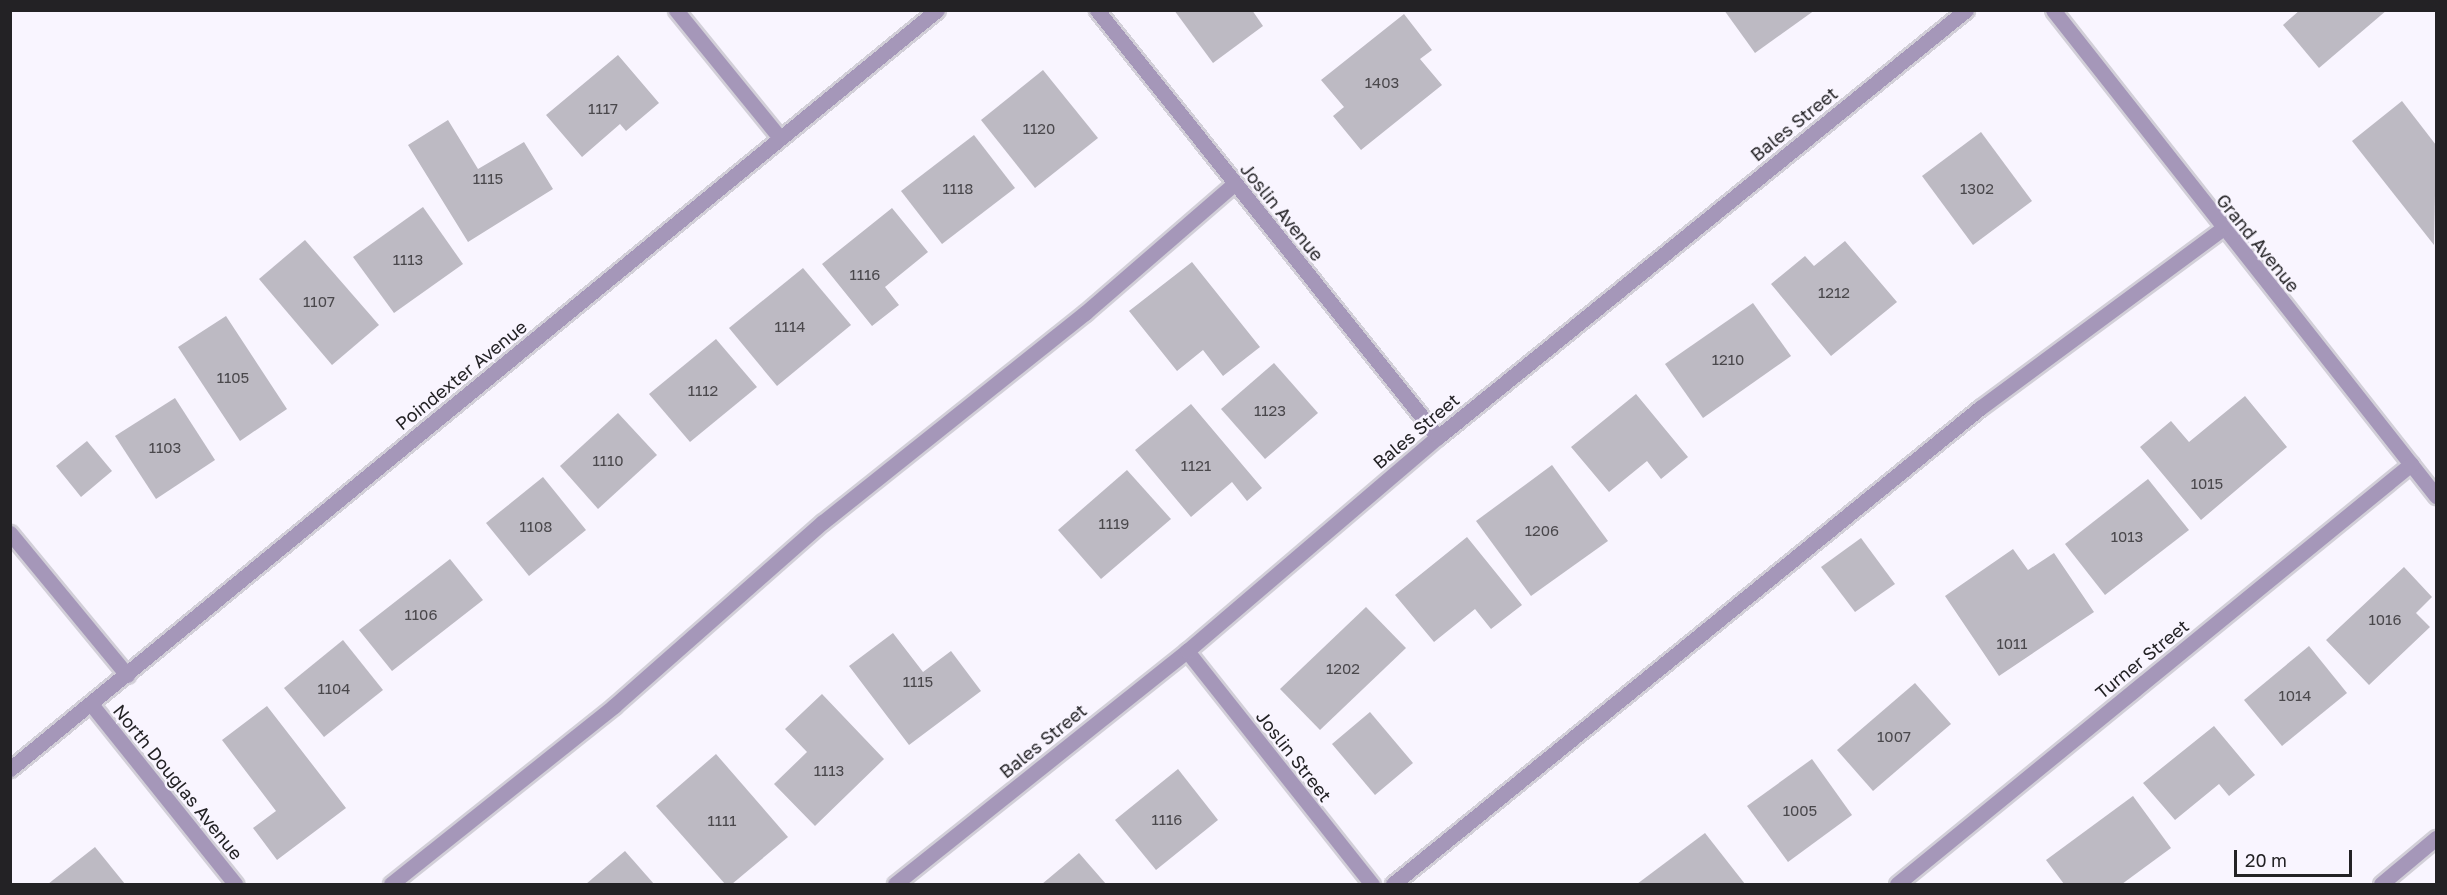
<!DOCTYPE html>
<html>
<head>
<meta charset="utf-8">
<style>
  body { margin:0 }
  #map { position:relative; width:2447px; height:895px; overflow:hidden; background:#f9f5ff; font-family:"Golos Text",sans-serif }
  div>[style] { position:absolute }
  .building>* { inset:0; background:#bdbac3 }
  .roads { filter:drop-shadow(2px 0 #d2cfd8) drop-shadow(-2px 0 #d2cfd8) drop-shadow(0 2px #d2cfd8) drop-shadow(0 -2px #d2cfd8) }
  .service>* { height:15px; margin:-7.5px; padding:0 7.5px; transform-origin:7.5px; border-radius:7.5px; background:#a597b9 }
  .minor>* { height:15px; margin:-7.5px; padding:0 7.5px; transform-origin:7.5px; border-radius:7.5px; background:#a597b9 }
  span { translate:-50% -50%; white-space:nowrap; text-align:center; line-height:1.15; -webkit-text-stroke:5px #f9f5ff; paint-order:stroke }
  .number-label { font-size:15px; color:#4a484c }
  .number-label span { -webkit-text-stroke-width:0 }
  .street-label { font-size:18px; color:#232225 }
  .frame { position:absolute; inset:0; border:12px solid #232225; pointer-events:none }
  .scale { position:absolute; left:2234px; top:850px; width:118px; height:27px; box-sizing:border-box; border:3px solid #232225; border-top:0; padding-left:8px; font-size:18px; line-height:21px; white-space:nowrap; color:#232225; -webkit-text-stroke:4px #f9f5ff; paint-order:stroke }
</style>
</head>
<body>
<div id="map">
  <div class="building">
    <i style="clip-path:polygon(1174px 10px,1252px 10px,1263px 26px,1213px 63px)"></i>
    <i style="clip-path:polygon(1724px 10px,1815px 10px,1755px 53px)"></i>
    <i style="clip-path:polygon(2300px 10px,2387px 10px,2319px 68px,2283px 25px)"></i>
    <i style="clip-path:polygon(1404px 14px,1432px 50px,1420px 59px,1442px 85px,1361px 150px,1333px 116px,1344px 107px,1321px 80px)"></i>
    <i style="clip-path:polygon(618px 55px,659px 103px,626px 131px,620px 124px,582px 157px,546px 115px)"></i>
    <i style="clip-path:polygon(1043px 70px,1098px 138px,1035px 188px,981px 120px)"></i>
    <i style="clip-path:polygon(2402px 101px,2436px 145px,2434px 245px,2352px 141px)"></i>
    <i style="clip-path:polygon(448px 120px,478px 169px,524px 142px,553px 189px,468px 242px,408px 145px)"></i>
    <i style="clip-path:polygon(1981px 132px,2032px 201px,1973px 245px,1922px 176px)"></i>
    <i style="clip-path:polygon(974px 135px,1015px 188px,942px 244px,901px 191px)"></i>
    <i style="clip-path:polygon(423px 207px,463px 264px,394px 313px,353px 257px)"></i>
    <i style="clip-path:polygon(892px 208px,928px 252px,885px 287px,899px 305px,872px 326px,822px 264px)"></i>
    <i style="clip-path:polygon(305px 240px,379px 325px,332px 365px,259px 279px)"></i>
    <i style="clip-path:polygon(1845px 241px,1897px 302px,1831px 356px,1771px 284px,1805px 256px,1814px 266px)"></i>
    <i style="clip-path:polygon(1192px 262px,1260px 347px,1223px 376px,1203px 350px,1177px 371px,1129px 311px)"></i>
    <i style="clip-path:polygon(803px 268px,851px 325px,777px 386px,729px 328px)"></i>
    <i style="clip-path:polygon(1753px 303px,1791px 356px,1703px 418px,1665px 364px)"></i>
    <i style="clip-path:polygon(226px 316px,287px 409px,240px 441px,178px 347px)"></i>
    <i style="clip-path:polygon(716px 339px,757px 387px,690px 442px,649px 394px)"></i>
    <i style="clip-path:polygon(1274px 363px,1318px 413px,1265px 459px,1221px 409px)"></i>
    <i style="clip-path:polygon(1636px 394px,1688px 457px,1661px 479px,1647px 461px,1609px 492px,1571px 447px)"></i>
    <i style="clip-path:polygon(2245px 396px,2287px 447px,2201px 520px,2140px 447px,2171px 421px,2189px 442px)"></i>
    <i style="clip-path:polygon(175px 398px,215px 460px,156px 499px,115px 436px)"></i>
    <i style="clip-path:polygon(1191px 404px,1262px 488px,1247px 501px,1232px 482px,1191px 517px,1135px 450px)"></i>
    <i style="clip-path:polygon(618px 413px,657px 455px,598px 509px,560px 466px)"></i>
    <i style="clip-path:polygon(87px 441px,112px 471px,81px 497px,56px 466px)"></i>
    <i style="clip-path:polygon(1552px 465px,1608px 541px,1531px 596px,1476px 521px)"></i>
    <i style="clip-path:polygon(1127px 470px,1171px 519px,1101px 579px,1058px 530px)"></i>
    <i style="clip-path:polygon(543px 477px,586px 530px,529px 576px,486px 523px)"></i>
    <i style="clip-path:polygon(2148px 479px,2189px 530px,2105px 595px,2065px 544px)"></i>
    <i style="clip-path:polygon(1467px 537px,1522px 605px,1491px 629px,1475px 609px,1434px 642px,1395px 595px)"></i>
    <i style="clip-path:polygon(1861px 538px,1895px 584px,1855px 612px,1821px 567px)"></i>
    <i style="clip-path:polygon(2013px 549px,2028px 570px,2054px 553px,2094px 612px,1999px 676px,1945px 596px)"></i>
    <i style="clip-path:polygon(450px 559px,483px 600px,392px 671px,359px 630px)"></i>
    <i style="clip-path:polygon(2404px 567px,2432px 597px,2416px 613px,2430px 627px,2369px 685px,2326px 640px)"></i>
    <i style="clip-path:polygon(1366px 607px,1406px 648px,1320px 730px,1280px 689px)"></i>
    <i style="clip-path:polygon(893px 633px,923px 672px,951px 651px,981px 691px,909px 745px,849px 666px)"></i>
    <i style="clip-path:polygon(343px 640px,383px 690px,324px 737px,284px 688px)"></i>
    <i style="clip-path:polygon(2309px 646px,2347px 693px,2282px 746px,2244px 700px)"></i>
    <i style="clip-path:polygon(1915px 683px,1951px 724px,1873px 791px,1837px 750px)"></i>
    <i style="clip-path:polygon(822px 694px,884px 759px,815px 826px,774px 784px,807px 752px,785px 729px)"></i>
    <i style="clip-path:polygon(267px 706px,346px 808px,277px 860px,253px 828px,276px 811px,222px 740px)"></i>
    <i style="clip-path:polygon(1370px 712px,1413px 763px,1375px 795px,1332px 744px)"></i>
    <i style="clip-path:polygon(2214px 726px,2255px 775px,2229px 796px,2219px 784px,2175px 820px,2143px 783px)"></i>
    <i style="clip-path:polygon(716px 754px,788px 837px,732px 884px,725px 884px,656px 806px)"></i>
    <i style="clip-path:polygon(1812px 759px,1852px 815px,1788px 862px,1747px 806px)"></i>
    <i style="clip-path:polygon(1178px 769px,1218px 820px,1156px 870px,1115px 820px)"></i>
    <i style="clip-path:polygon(2133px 796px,2171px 848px,2122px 884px,2064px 884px,2046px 860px)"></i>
    <i style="clip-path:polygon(1705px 833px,1745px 884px,1637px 884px)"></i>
    <i style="clip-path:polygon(95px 847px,125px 884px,48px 884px)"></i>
    <i style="clip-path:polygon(625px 851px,654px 884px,586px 884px)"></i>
    <i style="clip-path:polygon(1079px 853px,1106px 884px,1042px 884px)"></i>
  </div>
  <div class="roads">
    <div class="service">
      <i style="left:391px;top:884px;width:285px;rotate:-38.6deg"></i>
      <i style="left:614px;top:706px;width:278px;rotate:-41.4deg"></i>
      <i style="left:823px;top:522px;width:335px;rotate:-38.6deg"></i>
      <i style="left:1085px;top:313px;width:197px;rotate:-40.9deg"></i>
      <i style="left:1393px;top:884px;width:756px;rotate:-39.04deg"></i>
      <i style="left:1980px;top:408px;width:301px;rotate:-36.5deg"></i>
      <i style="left:2381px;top:884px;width:72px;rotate:-39.9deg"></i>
    </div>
    <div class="minor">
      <i style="left:676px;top:10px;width:165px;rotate:50.9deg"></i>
      <i style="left:1097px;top:10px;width:546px;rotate:51.39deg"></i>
      <i style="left:2053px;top:10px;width:619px;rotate:51.76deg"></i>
      <i style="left:10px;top:533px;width:184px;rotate:50.5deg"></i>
      <i style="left:1187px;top:651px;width:298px;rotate:51.6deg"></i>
      <i style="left:91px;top:704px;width:231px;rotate:51.3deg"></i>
      <i style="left:10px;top:769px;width:1198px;rotate:-39.31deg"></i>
      <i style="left:895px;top:884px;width:374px;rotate:-38.6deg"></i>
      <i style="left:1187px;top:651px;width:330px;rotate:-40.5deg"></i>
      <i style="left:1438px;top:437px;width:679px;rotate:-38.96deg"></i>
      <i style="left:1897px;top:884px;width:664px;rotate:-39.25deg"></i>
    </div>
  </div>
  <div class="number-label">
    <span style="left:1382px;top:83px">1403</span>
    <span style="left:603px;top:109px">1117</span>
    <span style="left:1039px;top:129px">1120</span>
    <span style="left:488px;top:179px">1115</span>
    <span style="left:958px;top:189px">1118</span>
    <span style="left:1977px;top:189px">1302</span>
    <span style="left:408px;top:260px">1113</span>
    <span style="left:865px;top:275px">1116</span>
    <span style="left:1834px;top:293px">1212</span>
    <span style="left:319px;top:302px">1107</span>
    <span style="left:790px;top:327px">1114</span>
    <span style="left:1728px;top:360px">1210</span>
    <span style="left:233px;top:378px">1105</span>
    <span style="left:703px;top:391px">1112</span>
    <span style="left:1270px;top:411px">1123</span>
    <span style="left:165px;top:448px">1103</span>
    <span style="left:608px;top:461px">1110</span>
    <span style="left:1196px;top:466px">1121</span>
    <span style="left:2207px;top:484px">1015</span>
    <span style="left:1114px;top:524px">1119</span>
    <span style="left:536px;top:527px">1108</span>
    <span style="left:1542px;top:531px">1206</span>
    <span style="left:2127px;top:537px">1013</span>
    <span style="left:421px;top:615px">1106</span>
    <span style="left:2385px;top:620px">1016</span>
    <span style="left:2012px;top:644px">1011</span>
    <span style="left:1343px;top:669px">1202</span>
    <span style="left:918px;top:682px">1115</span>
    <span style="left:334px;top:689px">1104</span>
    <span style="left:2295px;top:696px">1014</span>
    <span style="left:1894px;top:737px">1007</span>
    <span style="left:829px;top:771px">1113</span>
    <span style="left:1800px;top:811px">1005</span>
    <span style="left:1167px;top:820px">1116</span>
    <span style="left:722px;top:821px">1111</span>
  </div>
  <div class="street-label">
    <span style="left:1794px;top:124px;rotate:-39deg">Bales Street</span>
    <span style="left:1282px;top:212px;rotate:51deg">Joslin Avenue</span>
    <span style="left:2258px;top:243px;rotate:51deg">Grand Avenue</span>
    <span style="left:461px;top:375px;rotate:-39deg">Poindexter Avenue</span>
    <span style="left:1416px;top:431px;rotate:-40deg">Bales Street</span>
    <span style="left:2142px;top:659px;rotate:-39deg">Turner Street</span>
    <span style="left:1043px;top:741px;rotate:-39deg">Bales Street</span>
    <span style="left:1294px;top:756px;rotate:52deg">Joslin Street</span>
    <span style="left:178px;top:782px;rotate:51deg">North Douglas Avenue</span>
  </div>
  <div class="frame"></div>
  <div class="scale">20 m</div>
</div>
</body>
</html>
